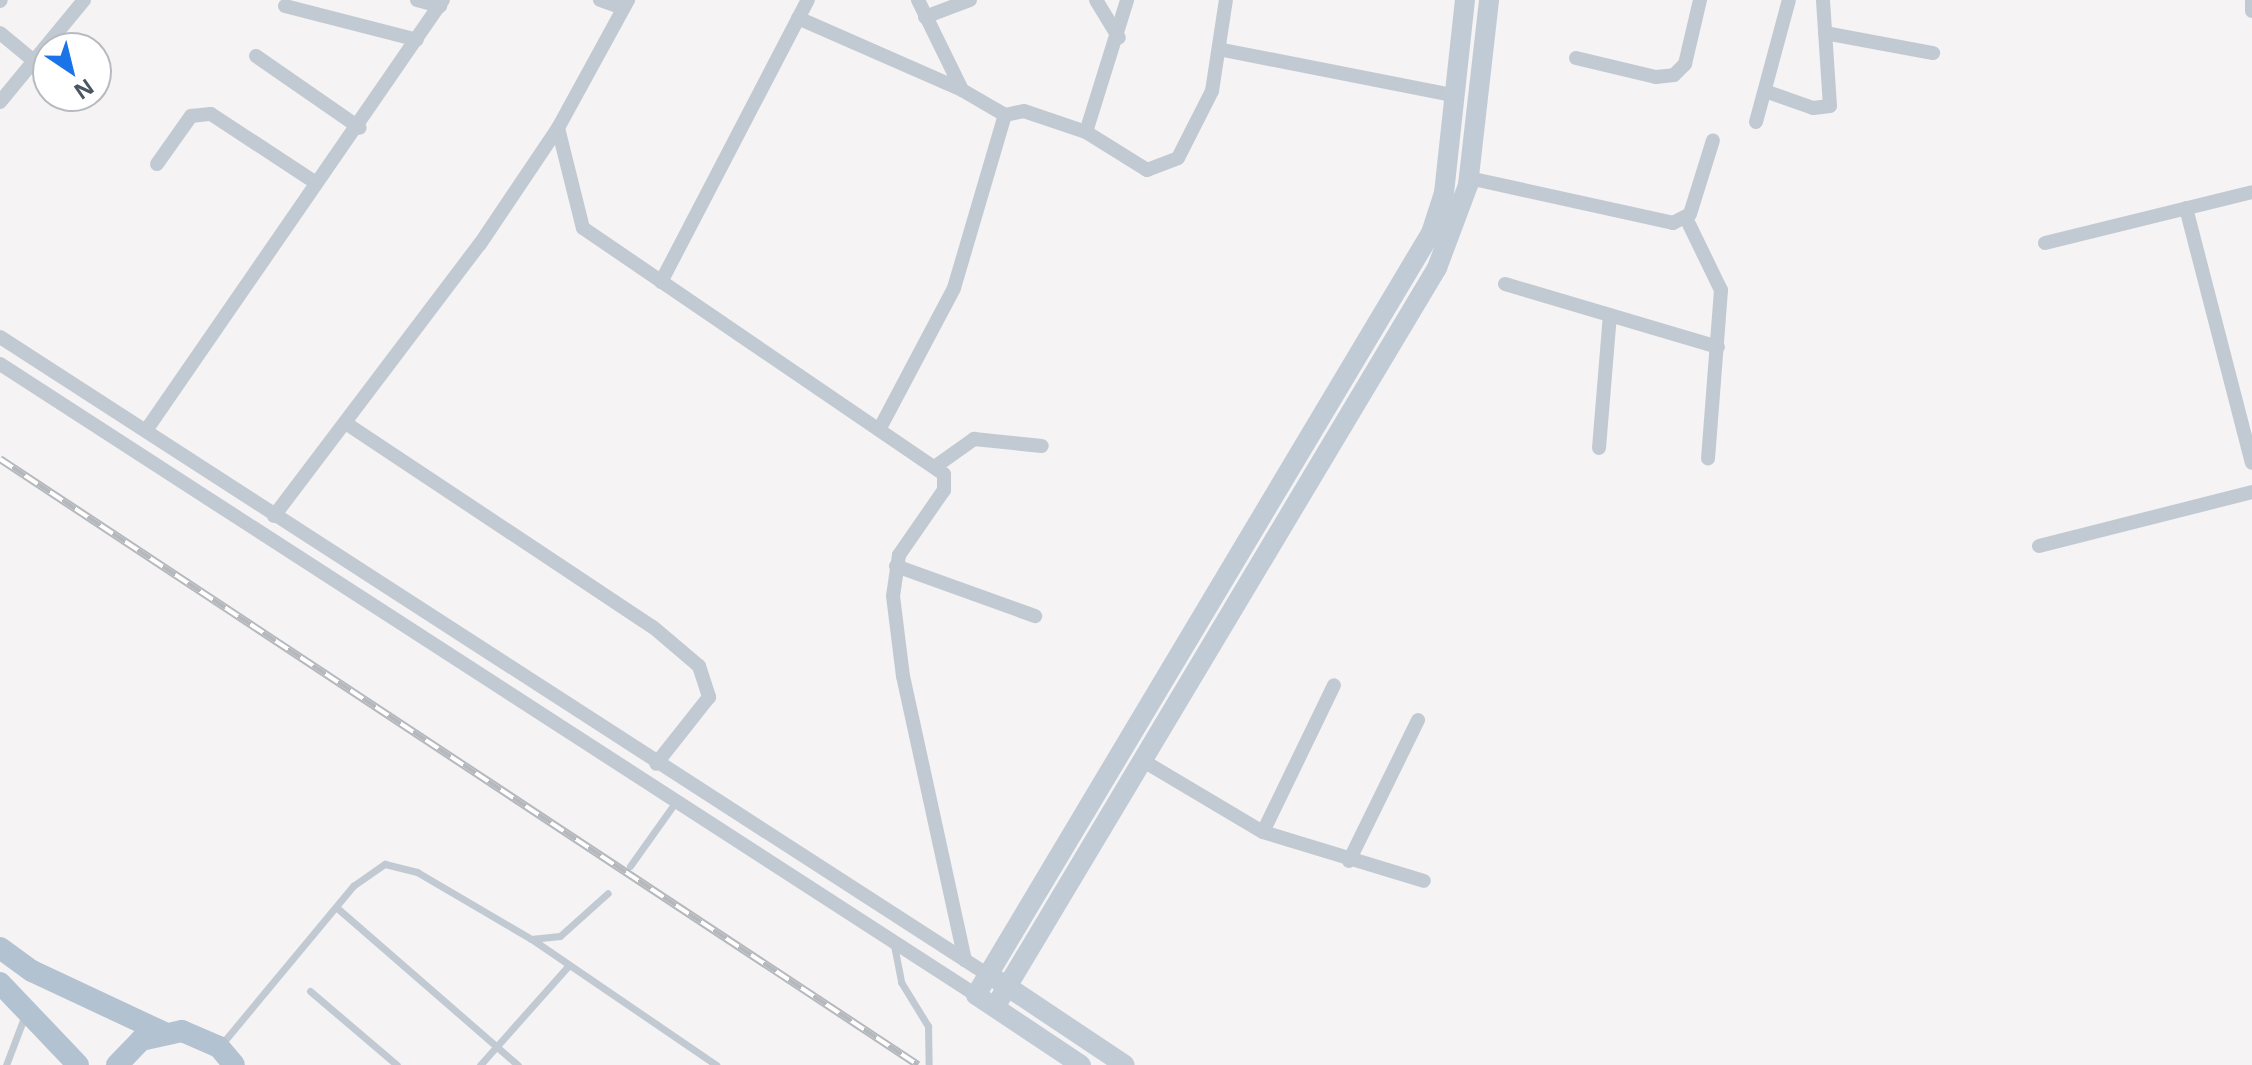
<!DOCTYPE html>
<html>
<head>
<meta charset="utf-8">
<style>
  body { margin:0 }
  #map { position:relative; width:2252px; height:1065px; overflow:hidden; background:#f5f3f3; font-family:"Noto Sans",sans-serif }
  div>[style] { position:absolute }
  .lane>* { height:7px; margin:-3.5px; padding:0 3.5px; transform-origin:3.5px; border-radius:3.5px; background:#c1cad2 }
  .street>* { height:14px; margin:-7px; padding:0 7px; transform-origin:7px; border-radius:7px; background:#c1cad2 }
  .secondary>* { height:20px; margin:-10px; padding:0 10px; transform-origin:10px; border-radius:10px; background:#c1cbd6 }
  .primary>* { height:22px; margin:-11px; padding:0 11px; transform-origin:11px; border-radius:11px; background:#b3c2d1 }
  .rail>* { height:8px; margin-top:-4px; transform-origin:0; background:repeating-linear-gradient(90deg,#fff 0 15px,#b5b8bd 0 30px); box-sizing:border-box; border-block:2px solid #b5b8bd }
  span { translate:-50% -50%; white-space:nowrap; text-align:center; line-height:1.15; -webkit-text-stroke:8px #fff; paint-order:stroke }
  .north { position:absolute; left:32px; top:32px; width:80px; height:80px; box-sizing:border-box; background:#fff; border:2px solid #b7bbc0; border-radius:50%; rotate:145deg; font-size:22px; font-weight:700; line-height:32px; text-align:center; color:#4a5661 }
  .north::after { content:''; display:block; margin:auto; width:28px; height:36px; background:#1a73e8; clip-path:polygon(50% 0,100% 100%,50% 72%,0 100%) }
</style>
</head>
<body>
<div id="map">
  <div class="lane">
    <i style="left:630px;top:866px;width:77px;rotate:-54.5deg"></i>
    <i style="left:336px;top:907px;width:241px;rotate:41deg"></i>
    <i style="left:533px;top:940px;width:222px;rotate:34.3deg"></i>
    <i style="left:894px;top:945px;width:38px;rotate:79deg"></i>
    <i style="left:901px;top:982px;width:52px;rotate:58.5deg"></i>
    <i style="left:928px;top:1026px;width:39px;rotate:89deg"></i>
    <i style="left:310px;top:991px;width:114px;rotate:40.4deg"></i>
    <i style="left:221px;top:1045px;width:207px;rotate:-50.3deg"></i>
    <i style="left:353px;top:886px;width:39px;rotate:-35deg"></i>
    <i style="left:385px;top:864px;width:33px;rotate:14deg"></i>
    <i style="left:417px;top:872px;width:132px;rotate:30.4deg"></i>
    <i style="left:531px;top:939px;width:29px;rotate:-6deg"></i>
    <i style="left:560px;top:936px;width:64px;rotate:-41.9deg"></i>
    <i style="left:6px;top:1065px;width:53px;rotate:-69.2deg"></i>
    <i style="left:480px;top:1065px;width:134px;rotate:-48.3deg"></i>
  </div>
  <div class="street">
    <i style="left:417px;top:0;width:24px;rotate:15deg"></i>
    <i style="left:600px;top:0;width:24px;rotate:19deg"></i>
    <i style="left:918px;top:0;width:100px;rotate:63.9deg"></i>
    <i style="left:962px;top:90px;width:50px;rotate:30.2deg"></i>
    <i style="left:1096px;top:0;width:44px;rotate:58.8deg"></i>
    <i style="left:2252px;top:0;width:11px;rotate:90deg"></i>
    <i style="left:0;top:1px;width:1px;rotate:-45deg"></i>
    <i style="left:285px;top:6px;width:136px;rotate:14.4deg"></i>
    <i style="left:925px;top:17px;width:48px;rotate:-20.7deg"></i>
    <i style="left:798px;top:18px;width:179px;rotate:23.7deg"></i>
    <i style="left:0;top:33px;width:45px;rotate:39.6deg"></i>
    <i style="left:1825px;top:33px;width:110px;rotate:10.5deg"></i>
    <i style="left:1223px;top:50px;width:238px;rotate:11.1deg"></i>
    <i style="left:256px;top:56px;width:126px;rotate:34.7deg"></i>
    <i style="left:1576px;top:58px;width:82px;rotate:13.4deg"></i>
    <i style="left:1656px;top:77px;width:18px;rotate:-6deg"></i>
    <i style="left:1674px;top:75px;width:16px;rotate:-45deg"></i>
    <i style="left:1685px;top:64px;width:66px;rotate:-76.8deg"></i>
    <i style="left:1765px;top:91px;width:51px;rotate:19.5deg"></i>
    <i style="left:1813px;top:108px;width:17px;rotate:-7deg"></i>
    <i style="left:1830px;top:106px;width:106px;rotate:-93.8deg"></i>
    <i style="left:0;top:102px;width:132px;rotate:-50.5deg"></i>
    <i style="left:1756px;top:122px;width:126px;rotate:-74.9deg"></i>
    <i style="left:558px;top:128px;width:103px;rotate:76deg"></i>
    <i style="left:583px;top:228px;width:437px;rotate:34.3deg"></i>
    <i style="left:944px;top:474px;width:16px;rotate:90deg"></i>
    <i style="left:944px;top:490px;width:79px;rotate:124.7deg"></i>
    <i style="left:899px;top:555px;width:41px;rotate:98.3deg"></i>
    <i style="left:893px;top:596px;width:81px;rotate:82.9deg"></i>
    <i style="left:903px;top:676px;width:291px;rotate:77.7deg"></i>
    <i style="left:1086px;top:132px;width:72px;rotate:31.9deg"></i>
    <i style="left:1147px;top:170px;width:33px;rotate:-21deg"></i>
    <i style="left:1178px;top:158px;width:75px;rotate:-63.1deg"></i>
    <i style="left:1212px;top:91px;width:92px;rotate:-81.3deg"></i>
    <i style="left:157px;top:164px;width:59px;rotate:-54.7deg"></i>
    <i style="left:191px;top:116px;width:20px;rotate:-6deg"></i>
    <i style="left:211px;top:114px;width:126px;rotate:33.3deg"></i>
    <i style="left:1469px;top:178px;width:209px;rotate:12.4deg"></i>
    <i style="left:1673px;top:223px;width:19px;rotate:-28deg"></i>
    <i style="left:1690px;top:214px;width:77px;rotate:-72.7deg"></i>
    <i style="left:2186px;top:208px;width:263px;rotate:75.5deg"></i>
    <i style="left:1686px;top:218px;width:80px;rotate:64.1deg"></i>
    <i style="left:1721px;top:290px;width:169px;rotate:94.4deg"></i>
    <i style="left:2045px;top:243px;width:213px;rotate:-13.8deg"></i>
    <i style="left:661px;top:282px;width:318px;rotate:-62.5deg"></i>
    <i style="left:1505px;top:284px;width:222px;rotate:16.5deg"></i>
    <i style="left:0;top:337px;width:1176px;rotate:32.85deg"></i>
    <i style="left:0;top:364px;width:1162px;rotate:32.88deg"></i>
    <i style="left:347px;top:424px;width:367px;rotate:33.6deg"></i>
    <i style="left:653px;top:627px;width:60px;rotate:40.3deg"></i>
    <i style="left:699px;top:666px;width:33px;rotate:72deg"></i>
    <i style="left:709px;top:697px;width:85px;rotate:128.3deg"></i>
    <i style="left:880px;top:428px;width:158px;rotate:-62.1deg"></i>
    <i style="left:954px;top:288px;width:180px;rotate:-73.6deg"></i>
    <i style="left:1005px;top:115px;width:19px;rotate:-12deg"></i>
    <i style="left:1024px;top:111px;width:65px;rotate:18.7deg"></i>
    <i style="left:1086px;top:132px;width:138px;rotate:-72.7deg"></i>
    <i style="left:147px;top:429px;width:521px;rotate:-55.4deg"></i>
    <i style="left:1599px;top:448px;width:133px;rotate:-85.3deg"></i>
    <i style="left:936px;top:466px;width:47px;rotate:-35.4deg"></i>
    <i style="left:974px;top:439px;width:68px;rotate:5.9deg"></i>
    <i style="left:274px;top:516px;width:341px;rotate:-52.9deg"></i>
    <i style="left:480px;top:244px;width:140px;rotate:-56.1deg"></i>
    <i style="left:558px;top:128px;width:146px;rotate:-61.3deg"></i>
    <i style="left:2039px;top:546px;width:220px;rotate:-14.2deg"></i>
    <i style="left:896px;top:566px;width:148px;rotate:19.8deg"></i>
    <i style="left:1145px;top:762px;width:137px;rotate:30.7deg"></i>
    <i style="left:1263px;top:832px;width:168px;rotate:16.9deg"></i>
    <i style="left:1263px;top:832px;width:163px;rotate:-64.2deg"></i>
    <i style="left:1349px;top:861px;width:157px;rotate:-63.9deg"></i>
  </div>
  <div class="secondary">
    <i style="left:999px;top:981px;width:151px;rotate:33.7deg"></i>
    <i style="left:995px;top:1007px;width:861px;rotate:-59.12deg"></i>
    <i style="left:1437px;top:268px;width:89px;rotate:-69.5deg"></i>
    <i style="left:1468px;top:185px;width:186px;rotate:-83.5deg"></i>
    <i style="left:1081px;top:1065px;width:126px;rotate:-146.3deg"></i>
    <i style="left:976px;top:995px;width:888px;rotate:-59.16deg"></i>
    <i style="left:1431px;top:233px;width:42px;rotate:-72deg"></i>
    <i style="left:1444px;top:193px;width:194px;rotate:-83.8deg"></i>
  </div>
  <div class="primary">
    <i style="left:0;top:948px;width:39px;rotate:36deg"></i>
    <i style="left:32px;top:971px;width:144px;rotate:25.1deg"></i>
    <i style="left:0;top:983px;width:113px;rotate:46.4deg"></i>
    <i style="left:117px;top:1065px;width:35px;rotate:-46deg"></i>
    <i style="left:141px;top:1040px;width:42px;rotate:-12.4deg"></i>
    <i style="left:182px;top:1031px;width:40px;rotate:23.4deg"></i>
    <i style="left:219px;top:1047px;width:23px;rotate:50deg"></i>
  </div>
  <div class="rail">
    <i style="left:0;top:459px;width:1100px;rotate:33.43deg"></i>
  </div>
  <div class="north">N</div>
</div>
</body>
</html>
